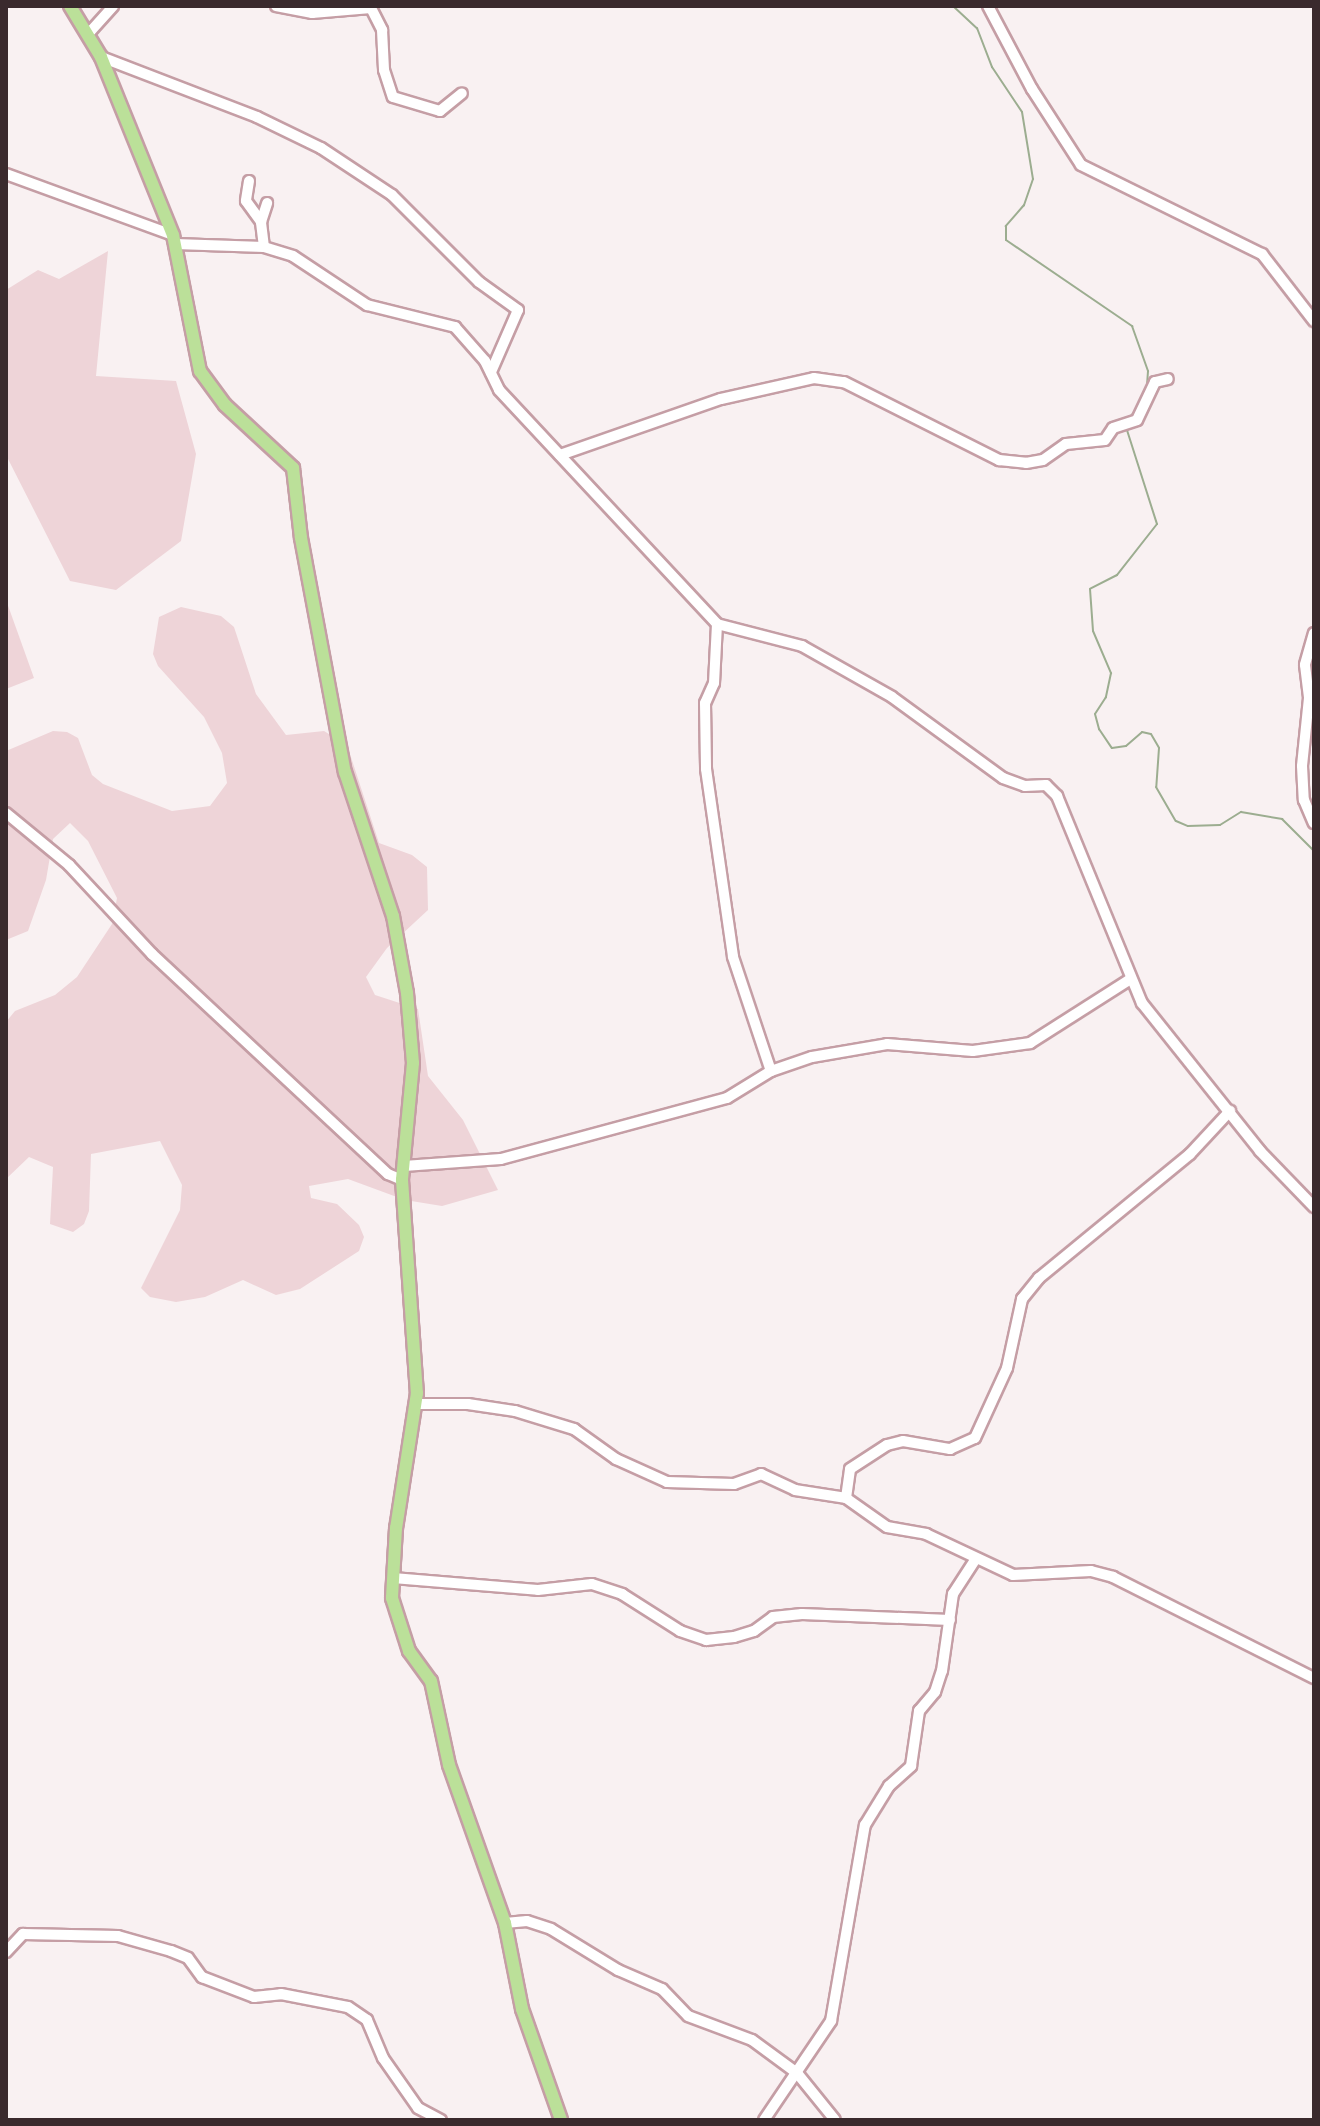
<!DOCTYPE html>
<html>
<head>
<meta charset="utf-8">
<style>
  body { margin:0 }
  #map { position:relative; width:1320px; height:2126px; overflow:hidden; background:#f9f1f2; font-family:"Varela Round",sans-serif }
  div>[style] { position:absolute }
  .green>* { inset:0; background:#eed4d8 }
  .stream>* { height:2px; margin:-1px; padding:0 1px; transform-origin:1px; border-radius:1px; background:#9cad90 }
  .roads { filter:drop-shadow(2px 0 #c59ea5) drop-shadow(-2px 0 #c59ea5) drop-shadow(0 2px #c59ea5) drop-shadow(0 -2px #c59ea5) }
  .minor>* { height:10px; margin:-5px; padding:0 5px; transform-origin:5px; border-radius:5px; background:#fff }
  .major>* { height:12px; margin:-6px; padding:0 6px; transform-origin:6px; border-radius:6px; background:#bbe099 }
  span { translate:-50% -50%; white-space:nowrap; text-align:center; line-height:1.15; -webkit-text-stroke:7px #fff; paint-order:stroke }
  .frame { position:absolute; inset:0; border:8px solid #3a2a2d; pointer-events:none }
</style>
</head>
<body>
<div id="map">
  <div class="green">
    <i style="clip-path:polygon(108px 251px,96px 376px,176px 381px,196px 454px,181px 541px,116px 590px,70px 581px,6px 455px,6px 290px,38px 270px,59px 279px)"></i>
    <i style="clip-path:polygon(6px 600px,34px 678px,6px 689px)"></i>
    <i style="clip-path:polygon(181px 607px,221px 616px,234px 627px,256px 694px,286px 735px,324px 731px,347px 745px,379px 843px,412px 855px,427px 867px,428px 910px,387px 948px,366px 977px,375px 995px,418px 1009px,428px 1076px,463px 1120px,498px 1190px,442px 1206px,405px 1200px,348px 1179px,309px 1186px,311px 1198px,337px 1204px,359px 1225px,364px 1237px,359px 1251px,300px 1289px,276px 1295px,243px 1280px,205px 1297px,176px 1302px,150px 1297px,141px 1288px,180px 1210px,182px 1185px,160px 1141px,91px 1154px,89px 1211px,84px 1224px,73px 1232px,50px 1224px,53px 1167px,29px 1157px,6px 1179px,6px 1022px,15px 1011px,55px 995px,77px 977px,112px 924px,117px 898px,88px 841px,70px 823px,53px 839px,46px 880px,28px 931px,6px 940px,6px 751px,53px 731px,67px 732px,78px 738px,92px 775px,103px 784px,172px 811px,210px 806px,227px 783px,222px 753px,204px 717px,158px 666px,153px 654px,159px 617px)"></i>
  </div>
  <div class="stream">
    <i style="left:953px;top:6px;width:33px;rotate:43deg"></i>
    <i style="left:977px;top:28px;width:42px;rotate:69deg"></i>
    <i style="left:992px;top:67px;width:54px;rotate:56.3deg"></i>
    <i style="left:1022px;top:112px;width:68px;rotate:80.7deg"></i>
    <i style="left:1033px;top:179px;width:28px;rotate:109deg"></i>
    <i style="left:1024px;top:205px;width:28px;rotate:131deg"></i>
    <i style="left:1006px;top:226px;width:14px;rotate:90deg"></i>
    <i style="left:1006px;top:240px;width:153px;rotate:34.3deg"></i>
    <i style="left:1132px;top:326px;width:48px;rotate:70.4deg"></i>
    <i style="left:1148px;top:371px;width:16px;rotate:94deg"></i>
    <i style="left:1129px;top:418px;width:13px;rotate:-48deg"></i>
    <i style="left:1126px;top:427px;width:102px;rotate:72.3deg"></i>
    <i style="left:1157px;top:524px;width:65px;rotate:128.1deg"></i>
    <i style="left:1117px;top:575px;width:30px;rotate:153deg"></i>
    <i style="left:1090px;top:589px;width:42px;rotate:85.9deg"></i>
    <i style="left:1093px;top:631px;width:46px;rotate:66.8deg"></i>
    <i style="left:1111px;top:673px;width:25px;rotate:102deg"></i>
    <i style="left:1106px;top:697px;width:20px;rotate:123deg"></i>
    <i style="left:1095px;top:714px;width:16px;rotate:75deg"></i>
    <i style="left:1099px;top:729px;width:23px;rotate:56deg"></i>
    <i style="left:1112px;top:748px;width:14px;rotate:-8deg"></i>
    <i style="left:1126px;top:746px;width:21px;rotate:-41deg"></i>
    <i style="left:1142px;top:732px;width:9px;rotate:13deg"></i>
    <i style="left:1151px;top:734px;width:16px;rotate:60deg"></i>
    <i style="left:1159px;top:748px;width:39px;rotate:94deg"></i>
    <i style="left:1156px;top:787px;width:39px;rotate:60deg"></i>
    <i style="left:1176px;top:821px;width:13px;rotate:23deg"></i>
    <i style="left:1188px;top:826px;width:32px;rotate:-2deg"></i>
    <i style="left:1220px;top:825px;width:25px;rotate:-32deg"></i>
    <i style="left:1241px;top:812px;width:42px;rotate:9.7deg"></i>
    <i style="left:1282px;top:819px;width:45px;rotate:45deg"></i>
  </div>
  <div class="roads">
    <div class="minor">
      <i style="left:276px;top:6px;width:37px;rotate:11deg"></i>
      <i style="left:312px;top:13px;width:59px;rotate:-4.8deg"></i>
      <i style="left:371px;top:8px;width:25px;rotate:63deg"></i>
      <i style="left:382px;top:30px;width:40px;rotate:87.1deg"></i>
      <i style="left:384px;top:70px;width:28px;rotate:72deg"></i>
      <i style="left:393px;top:97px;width:49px;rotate:16.6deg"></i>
      <i style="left:440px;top:111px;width:28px;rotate:-39deg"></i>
      <i style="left:988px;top:6px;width:94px;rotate:62.1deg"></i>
      <i style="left:1032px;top:89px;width:90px;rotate:57.2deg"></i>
      <i style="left:1081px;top:165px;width:202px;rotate:26.2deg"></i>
      <i style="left:1262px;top:254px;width:85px;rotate:52.2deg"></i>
      <i style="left:89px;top:33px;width:36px;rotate:-48deg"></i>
      <i style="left:101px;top:57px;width:167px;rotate:21deg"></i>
      <i style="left:257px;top:117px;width:71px;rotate:25.8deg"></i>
      <i style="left:321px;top:148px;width:85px;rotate:33.5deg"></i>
      <i style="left:392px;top:195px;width:123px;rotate:45deg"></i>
      <i style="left:479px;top:282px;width:48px;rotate:35.7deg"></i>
      <i style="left:518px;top:310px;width:68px;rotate:113.5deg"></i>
      <i style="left:6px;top:174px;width:178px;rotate:20.1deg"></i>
      <i style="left:249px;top:181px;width:20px;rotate:99deg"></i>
      <i style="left:246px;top:201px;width:26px;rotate:54deg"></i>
      <i style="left:175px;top:244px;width:89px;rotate:1.9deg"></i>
      <i style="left:264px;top:247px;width:30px;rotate:17deg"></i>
      <i style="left:293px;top:256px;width:89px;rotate:33.5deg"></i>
      <i style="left:367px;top:305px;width:91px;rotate:14deg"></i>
      <i style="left:455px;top:327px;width:45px;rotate:48.6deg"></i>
      <i style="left:485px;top:361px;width:32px;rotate:64deg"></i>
      <i style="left:499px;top:390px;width:320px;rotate:47deg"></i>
      <i style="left:717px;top:624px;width:88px;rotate:14.5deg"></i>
      <i style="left:802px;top:646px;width:103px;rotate:29.5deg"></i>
      <i style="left:892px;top:697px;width:137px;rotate:36.1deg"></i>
      <i style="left:1003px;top:778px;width:23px;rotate:20deg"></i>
      <i style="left:1025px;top:786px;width:21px;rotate:-3deg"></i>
      <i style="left:1046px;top:785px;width:16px;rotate:45deg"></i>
      <i style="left:1057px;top:796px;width:224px;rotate:67.7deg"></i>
      <i style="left:1142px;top:1003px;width:189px;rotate:51.4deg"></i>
      <i style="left:1260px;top:1151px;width:78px;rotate:46deg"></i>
      <i style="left:264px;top:247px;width:25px;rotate:-97deg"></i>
      <i style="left:261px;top:222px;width:20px;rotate:-72deg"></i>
      <i style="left:560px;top:455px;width:170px;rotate:-19.2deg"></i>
      <i style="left:721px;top:399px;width:95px;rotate:-12.7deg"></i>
      <i style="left:814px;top:378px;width:30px;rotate:8deg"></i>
      <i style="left:844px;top:382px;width:174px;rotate:26.7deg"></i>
      <i style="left:999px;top:460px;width:27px;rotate:6deg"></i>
      <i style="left:1026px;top:463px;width:17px;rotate:-10deg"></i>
      <i style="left:1043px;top:460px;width:28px;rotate:-35deg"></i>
      <i style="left:1066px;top:444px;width:39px;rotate:-6deg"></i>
      <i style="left:1105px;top:440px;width:14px;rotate:-56deg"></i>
      <i style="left:1113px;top:428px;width:25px;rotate:-18deg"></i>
      <i style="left:1137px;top:420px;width:42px;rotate:-64.7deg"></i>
      <i style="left:1155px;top:382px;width:13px;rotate:-13deg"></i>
      <i style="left:717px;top:624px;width:59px;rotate:92.9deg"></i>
      <i style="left:714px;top:683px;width:22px;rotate:114deg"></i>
      <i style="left:705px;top:703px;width:66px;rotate:89.1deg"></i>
      <i style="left:706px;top:769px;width:190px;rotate:81.8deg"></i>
      <i style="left:733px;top:957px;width:120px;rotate:71.6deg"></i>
      <i style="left:1314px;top:633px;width:33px;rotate:106deg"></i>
      <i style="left:1305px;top:665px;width:33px;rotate:83deg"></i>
      <i style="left:1309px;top:698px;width:68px;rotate:95.9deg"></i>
      <i style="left:1302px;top:766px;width:34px;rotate:87deg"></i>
      <i style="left:1304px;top:800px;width:25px;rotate:67deg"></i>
      <i style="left:6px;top:813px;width:82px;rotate:39.5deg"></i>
      <i style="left:69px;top:865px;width:122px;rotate:47deg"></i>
      <i style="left:152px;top:954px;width:323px;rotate:43deg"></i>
      <i style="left:388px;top:1174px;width:15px;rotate:23deg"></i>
      <i style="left:404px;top:1166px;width:97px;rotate:-4.1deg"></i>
      <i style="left:501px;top:1159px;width:234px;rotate:-15.1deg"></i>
      <i style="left:727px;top:1098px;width:52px;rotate:-31.5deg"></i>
      <i style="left:771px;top:1071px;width:43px;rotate:-18.9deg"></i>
      <i style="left:812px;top:1057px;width:76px;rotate:-9.8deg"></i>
      <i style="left:887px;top:1044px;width:86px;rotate:4.7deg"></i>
      <i style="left:973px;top:1051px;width:58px;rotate:-8deg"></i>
      <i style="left:1030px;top:1043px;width:117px;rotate:-32.5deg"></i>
      <i style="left:416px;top:1404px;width:52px"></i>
      <i style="left:468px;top:1404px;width:48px;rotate:8.5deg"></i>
      <i style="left:515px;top:1411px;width:62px;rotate:17deg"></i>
      <i style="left:574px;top:1429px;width:52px;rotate:35.5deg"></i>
      <i style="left:616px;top:1459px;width:56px;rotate:24.3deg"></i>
      <i style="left:667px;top:1482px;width:67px;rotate:1.7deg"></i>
      <i style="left:734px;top:1484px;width:29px;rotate:-20deg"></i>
      <i style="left:761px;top:1474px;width:38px;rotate:25deg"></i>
      <i style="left:795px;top:1490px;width:52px;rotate:8.9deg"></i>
      <i style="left:846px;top:1498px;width:50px;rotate:35.3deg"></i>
      <i style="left:887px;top:1527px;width:40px;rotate:10deg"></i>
      <i style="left:926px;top:1534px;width:96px;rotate:25.2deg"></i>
      <i style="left:1013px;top:1575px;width:78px;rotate:-2.9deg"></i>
      <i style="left:1091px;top:1571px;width:23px;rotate:15deg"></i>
      <i style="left:1113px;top:1577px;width:225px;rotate:26.7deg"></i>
      <i style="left:846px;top:1498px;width:29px;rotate:-82deg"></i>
      <i style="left:850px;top:1469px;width:44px;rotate:-33deg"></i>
      <i style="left:887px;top:1445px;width:16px;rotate:-14deg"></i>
      <i style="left:903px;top:1441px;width:48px;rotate:9.7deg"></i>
      <i style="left:950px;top:1449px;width:27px;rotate:-24deg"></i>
      <i style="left:975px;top:1438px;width:77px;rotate:-65.4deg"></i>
      <i style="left:1007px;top:1368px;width:71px;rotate:-77.7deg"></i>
      <i style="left:1022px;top:1299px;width:27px;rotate:-51deg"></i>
      <i style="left:1039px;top:1278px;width:195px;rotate:-39.4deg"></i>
      <i style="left:1190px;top:1154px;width:59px;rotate:-47.1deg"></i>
      <i style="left:393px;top:1578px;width:145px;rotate:4.7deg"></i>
      <i style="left:538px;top:1590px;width:54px;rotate:-6.3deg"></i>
      <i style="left:592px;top:1584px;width:32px;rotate:18deg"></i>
      <i style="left:622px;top:1594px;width:69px;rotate:32.5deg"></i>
      <i style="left:680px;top:1631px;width:28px;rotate:19deg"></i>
      <i style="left:706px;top:1640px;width:28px;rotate:-6deg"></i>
      <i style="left:734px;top:1637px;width:21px;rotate:-17deg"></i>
      <i style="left:754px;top:1631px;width:24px;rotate:-36deg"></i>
      <i style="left:773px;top:1617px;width:29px;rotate:-6deg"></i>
      <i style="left:802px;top:1614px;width:148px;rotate:2.3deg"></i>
      <i style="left:505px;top:1923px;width:22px;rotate:-5deg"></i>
      <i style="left:527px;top:1921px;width:25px;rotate:18deg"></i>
      <i style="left:551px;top:1929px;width:79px;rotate:31.5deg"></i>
      <i style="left:618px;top:1970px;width:48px;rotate:23.4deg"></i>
      <i style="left:662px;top:1989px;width:37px;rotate:46deg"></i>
      <i style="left:688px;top:2016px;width:68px;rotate:20.6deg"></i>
      <i style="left:752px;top:2040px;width:56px;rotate:36.3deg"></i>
      <i style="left:797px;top:2073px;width:60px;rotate:51deg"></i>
      <i style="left:6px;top:1952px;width:25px;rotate:-47deg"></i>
      <i style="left:23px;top:1934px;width:95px;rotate:1.2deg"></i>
      <i style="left:118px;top:1936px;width:55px;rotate:15.8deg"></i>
      <i style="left:171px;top:1951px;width:18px;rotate:22deg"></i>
      <i style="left:188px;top:1958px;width:24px;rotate:54deg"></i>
      <i style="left:202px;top:1977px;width:56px;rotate:21deg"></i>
      <i style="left:254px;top:1997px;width:27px;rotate:-6deg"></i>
      <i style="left:281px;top:1994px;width:68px;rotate:11deg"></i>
      <i style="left:348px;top:2007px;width:23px;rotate:34deg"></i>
      <i style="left:367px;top:2020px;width:41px;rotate:67.2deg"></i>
      <i style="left:383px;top:2058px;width:61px;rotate:55deg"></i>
      <i style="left:418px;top:2108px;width:26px;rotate:28deg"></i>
      <i style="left:764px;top:2120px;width:120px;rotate:-55.9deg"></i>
      <i style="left:831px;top:2021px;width:199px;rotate:-80.2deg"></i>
      <i style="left:865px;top:1825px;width:46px;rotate:-58.4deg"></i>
      <i style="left:889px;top:1786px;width:30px;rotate:-42deg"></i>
      <i style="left:911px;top:1766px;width:56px;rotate:-81.7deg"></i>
      <i style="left:919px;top:1711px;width:25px;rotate:-50deg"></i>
      <i style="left:935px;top:1692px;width:22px;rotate:-72deg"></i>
      <i style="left:942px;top:1671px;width:78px;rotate:-81.9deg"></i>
      <i style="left:953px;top:1594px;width:40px;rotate:-57.1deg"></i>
    </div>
    <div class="major">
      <i style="left:70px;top:6px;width:60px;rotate:58.7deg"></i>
      <i style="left:101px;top:57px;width:192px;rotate:68deg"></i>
      <i style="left:173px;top:235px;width:139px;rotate:78.8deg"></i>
      <i style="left:200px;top:371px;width:42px;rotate:53.7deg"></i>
      <i style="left:225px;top:405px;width:93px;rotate:42.8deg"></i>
      <i style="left:293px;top:468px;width:70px;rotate:83.5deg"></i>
      <i style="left:301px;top:538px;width:238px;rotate:79.4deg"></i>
      <i style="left:345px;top:772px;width:152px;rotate:71.6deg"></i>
      <i style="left:393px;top:916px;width:78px;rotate:79.7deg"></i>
      <i style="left:407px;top:993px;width:70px;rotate:85.1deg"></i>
      <i style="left:413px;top:1063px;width:118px;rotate:95.4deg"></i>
      <i style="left:402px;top:1180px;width:214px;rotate:86deg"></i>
      <i style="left:417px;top:1393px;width:137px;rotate:98.8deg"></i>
      <i style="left:396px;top:1528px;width:70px;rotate:93.3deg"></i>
      <i style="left:392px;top:1598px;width:56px;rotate:72.2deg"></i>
      <i style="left:409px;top:1651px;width:37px;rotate:54deg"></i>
      <i style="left:431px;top:1681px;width:86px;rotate:77.9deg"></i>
      <i style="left:449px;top:1765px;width:168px;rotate:70.5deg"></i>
      <i style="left:505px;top:1923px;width:88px;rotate:78.8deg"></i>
      <i style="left:522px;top:2009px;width:118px;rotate:70.6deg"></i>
    </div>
  </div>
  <div class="frame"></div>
</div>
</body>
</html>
